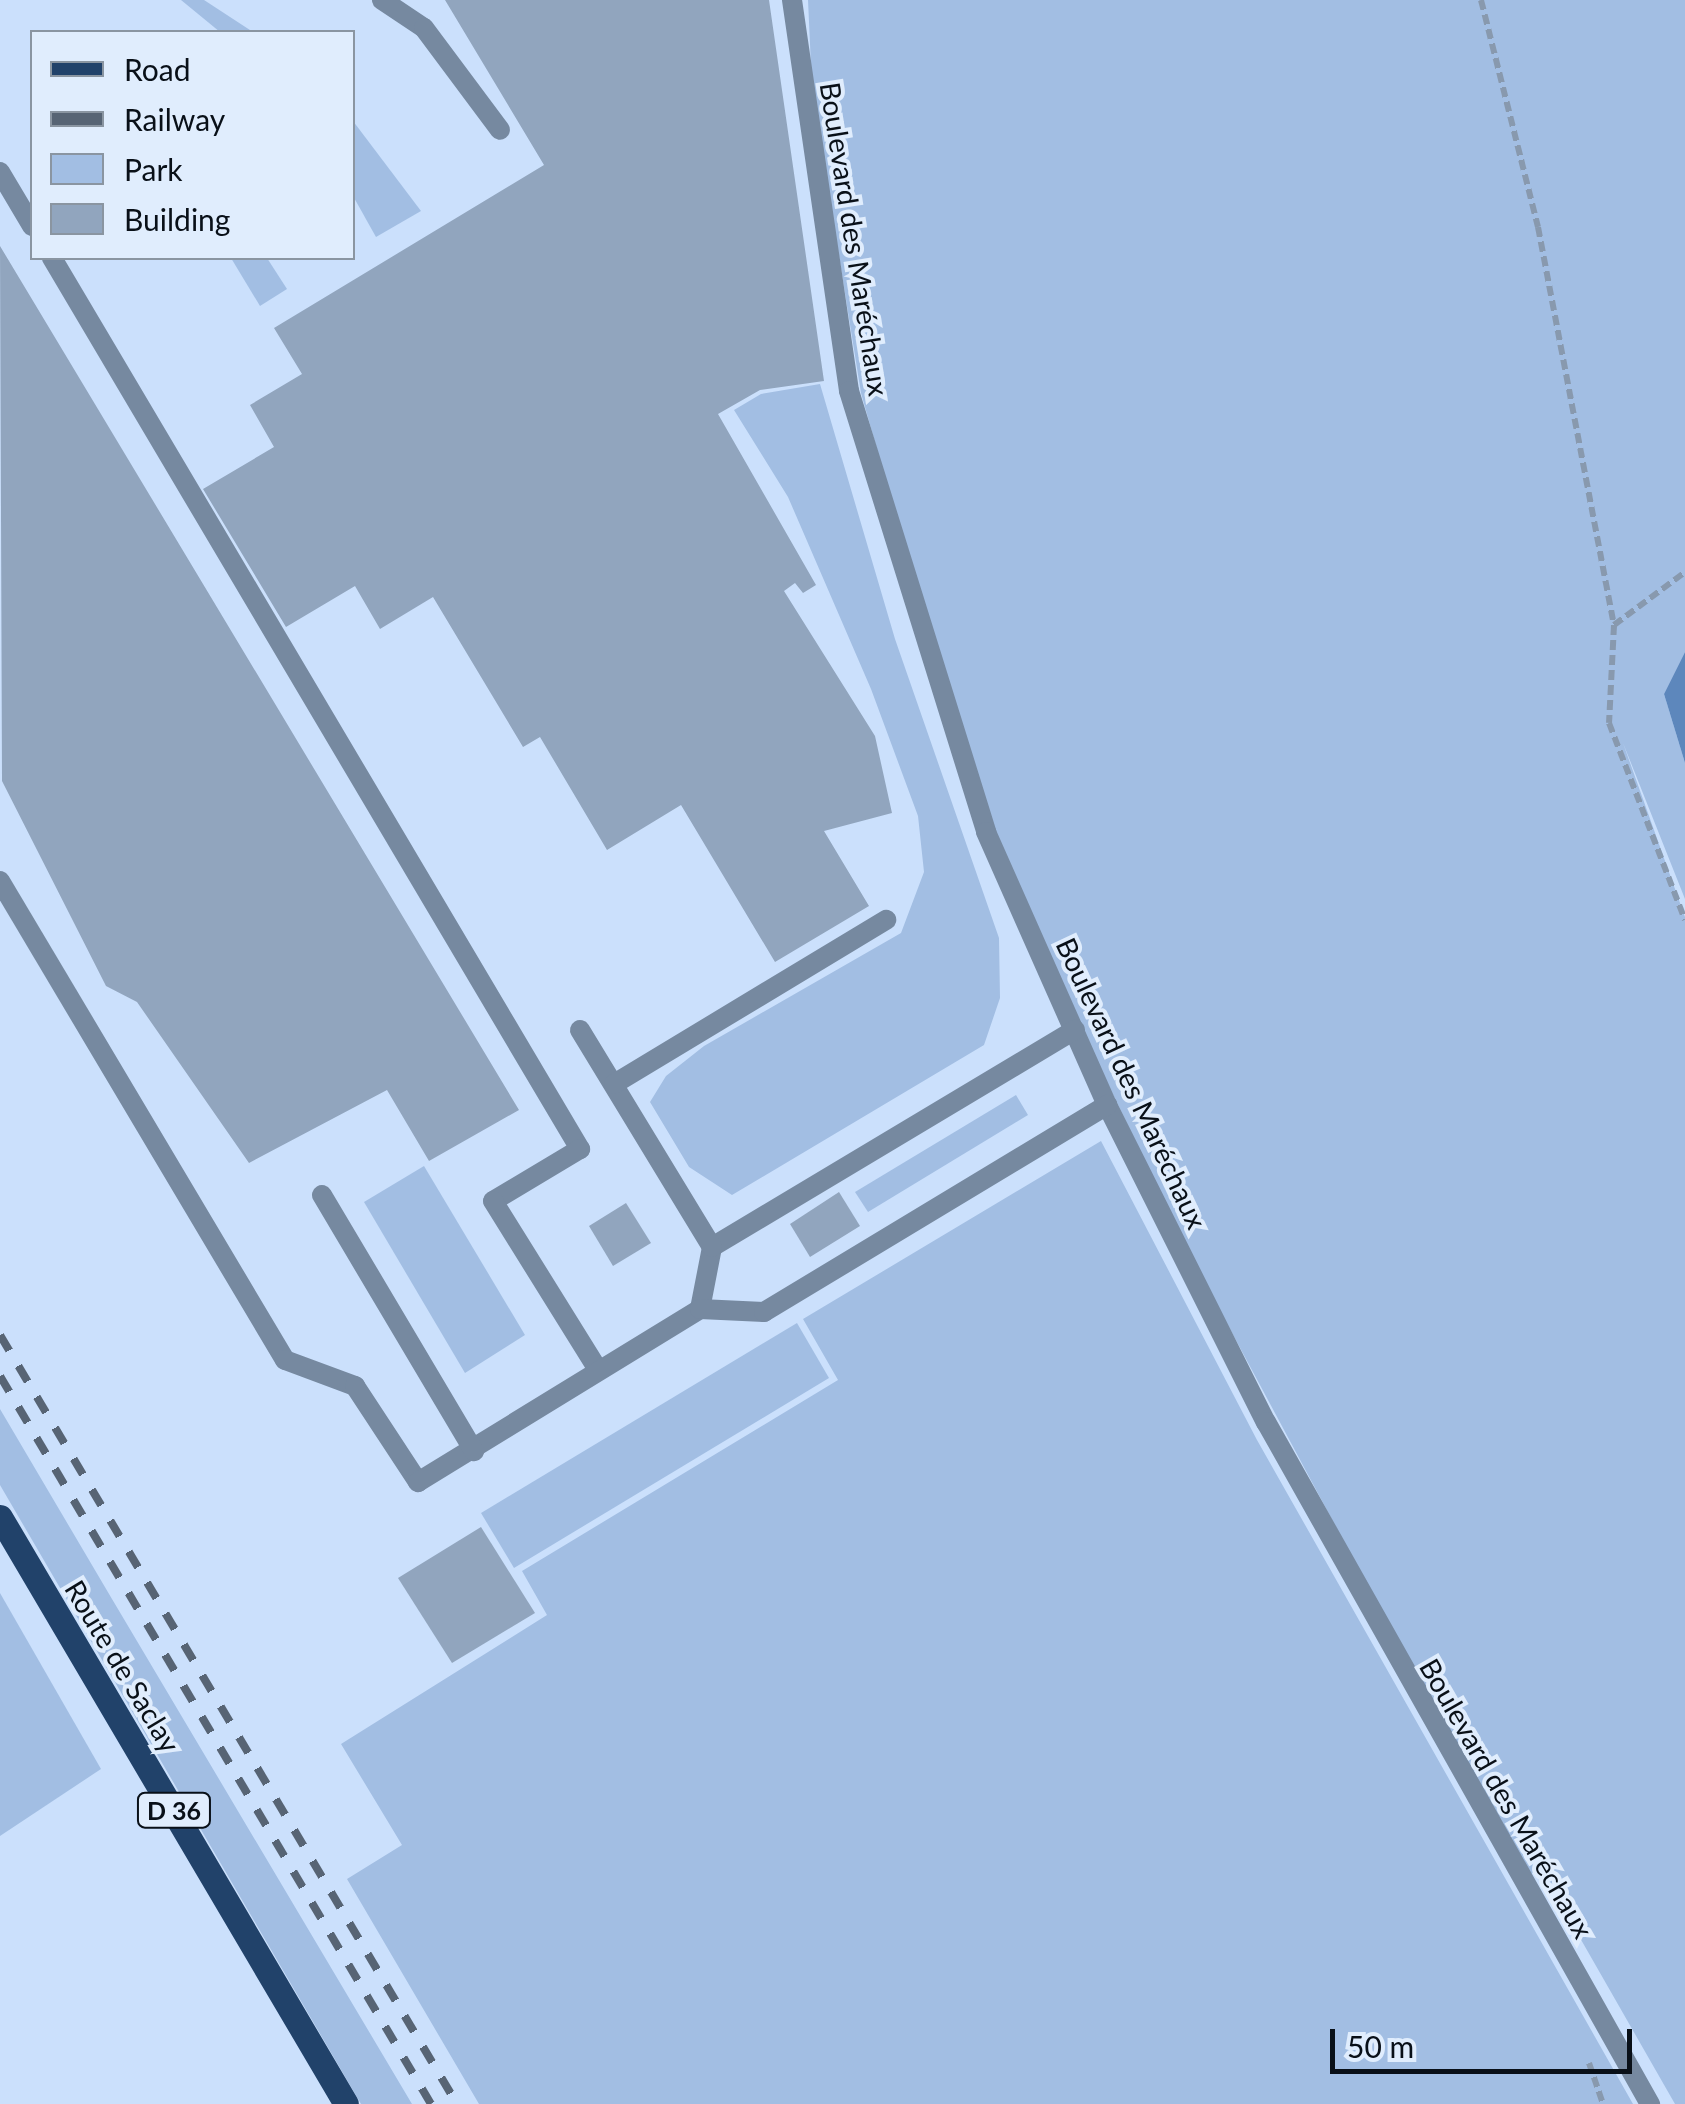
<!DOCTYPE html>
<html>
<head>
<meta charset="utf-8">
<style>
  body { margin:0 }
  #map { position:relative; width:1685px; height:2104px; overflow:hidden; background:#cbe0fc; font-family:Lato,sans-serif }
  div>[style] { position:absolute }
  .green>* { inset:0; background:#a2bee3 }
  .water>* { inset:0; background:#5d87bc }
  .building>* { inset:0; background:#91a5be }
  .path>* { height:6px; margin-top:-3px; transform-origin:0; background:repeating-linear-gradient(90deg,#8899ae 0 10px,transparent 0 15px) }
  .service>* { height:20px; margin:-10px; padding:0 10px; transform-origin:10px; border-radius:10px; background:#7689a0 }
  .primary>* { height:25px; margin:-12.5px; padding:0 12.5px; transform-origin:12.5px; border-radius:12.5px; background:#21426a }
  .rail>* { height:8px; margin-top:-4px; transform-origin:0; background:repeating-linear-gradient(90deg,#576474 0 18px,transparent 0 36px) }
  span { translate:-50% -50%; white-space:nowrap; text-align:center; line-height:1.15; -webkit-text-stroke:8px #e0edfd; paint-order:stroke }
  .shield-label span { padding:2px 8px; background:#e0edfd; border:2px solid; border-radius:8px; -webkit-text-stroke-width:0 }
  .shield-label { font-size:25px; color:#091018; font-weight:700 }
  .street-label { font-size:28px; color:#091018 }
  .legend { position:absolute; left:30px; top:30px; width:325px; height:230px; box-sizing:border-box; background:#e0edfd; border:2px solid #8a95a1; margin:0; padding:12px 18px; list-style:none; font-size:30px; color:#091018 }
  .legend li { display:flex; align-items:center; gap:20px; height:50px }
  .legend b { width:50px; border:2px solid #8a95a1 }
  .scale { position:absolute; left:1330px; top:2029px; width:302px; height:45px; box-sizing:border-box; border:5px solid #091018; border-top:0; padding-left:12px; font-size:30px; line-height:35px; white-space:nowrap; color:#091018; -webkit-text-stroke:8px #e0edfd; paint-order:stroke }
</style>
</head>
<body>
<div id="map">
  <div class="green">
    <i style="clip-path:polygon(181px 0,204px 0,253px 32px,220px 32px)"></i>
    <i style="clip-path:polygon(808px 0,1685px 0,1685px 652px,1664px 694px,1685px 763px,1685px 899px,1623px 743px,1685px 917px,1685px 2104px,1675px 2104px,1540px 1868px,1524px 1878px,1193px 1260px,986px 832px,861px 393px,812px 88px)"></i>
    <i style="clip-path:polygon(353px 121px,421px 211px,376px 237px,353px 196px)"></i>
    <i style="clip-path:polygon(231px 258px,267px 258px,287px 289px,260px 306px)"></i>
    <i style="clip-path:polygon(820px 384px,895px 639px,999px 938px,1000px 998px,984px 1045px,732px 1195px,689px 1167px,650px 1102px,666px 1076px,704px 1046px,901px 933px,924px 872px,918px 816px,871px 689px,788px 497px,734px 410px,761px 394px)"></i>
    <i style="clip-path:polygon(1016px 1095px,1028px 1115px,868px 1212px,855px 1192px)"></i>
    <i style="clip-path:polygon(1101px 1141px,1257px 1440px,1633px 2104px,479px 2104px,347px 1879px,402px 1845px,341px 1744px,547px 1615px,522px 1571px,838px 1380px,803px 1319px)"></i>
    <i style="clip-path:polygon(424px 1166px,525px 1335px,465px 1373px,364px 1202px)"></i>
    <i style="clip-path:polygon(797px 1323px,829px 1378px,514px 1568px,481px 1513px)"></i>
    <i style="clip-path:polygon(0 1409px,112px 1599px,412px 2104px,361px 2104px,0 1485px)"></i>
    <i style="clip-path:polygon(0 1593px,101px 1769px,0 1836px)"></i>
  </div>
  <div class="water">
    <i style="clip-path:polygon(1685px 652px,1685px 763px,1664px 694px)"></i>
  </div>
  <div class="building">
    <i style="clip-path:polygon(445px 0,769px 0,824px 381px,760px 390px,718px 414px,816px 585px,803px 593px,795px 583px,784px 591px,875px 736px,892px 813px,824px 831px,869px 906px,775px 962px,681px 805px,607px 850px,540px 737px,523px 747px,433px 597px,380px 629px,355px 586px,286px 627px,203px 489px,274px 447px,250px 405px,302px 374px,274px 328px,544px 165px)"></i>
    <i style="clip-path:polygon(0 246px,519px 1110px,429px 1161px,387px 1090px,249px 1163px,137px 1002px,106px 986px,2px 781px)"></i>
    <i style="clip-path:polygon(839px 1192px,860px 1226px,810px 1257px,790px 1224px)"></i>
    <i style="clip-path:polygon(626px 1203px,651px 1243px,613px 1266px,589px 1226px)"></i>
    <i style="clip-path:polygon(481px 1527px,535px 1613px,452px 1663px,398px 1578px)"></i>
  </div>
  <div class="path">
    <i style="left:1481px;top:0;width:234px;rotate:75.9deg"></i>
    <i style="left:1538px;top:227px;width:405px;rotate:79.2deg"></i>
    <i style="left:1614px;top:625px;width:98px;rotate:92.9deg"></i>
    <i style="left:1609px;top:723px;width:211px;rotate:68.9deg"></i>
    <i style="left:1614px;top:625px;width:89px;rotate:-36.7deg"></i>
    <i style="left:1589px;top:2063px;width:43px;rotate:71.1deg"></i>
  </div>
  <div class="service">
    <i style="left:382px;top:0;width:50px;rotate:33.7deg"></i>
    <i style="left:424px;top:28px;width:127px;rotate:53.3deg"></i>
    <i style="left:792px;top:0;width:395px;rotate:81.7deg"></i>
    <i style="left:849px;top:391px;width:462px;rotate:72.7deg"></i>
    <i style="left:986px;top:832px;width:299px;rotate:66.1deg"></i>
    <i style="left:1107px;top:1105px;width:355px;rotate:63.4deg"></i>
    <i style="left:1266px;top:1422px;width:783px;rotate:60.62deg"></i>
    <i style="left:0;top:172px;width:63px;rotate:59.3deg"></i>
    <i style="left:52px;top:258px;width:1036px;rotate:59.35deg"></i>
    <i style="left:580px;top:1149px;width:101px;rotate:149.1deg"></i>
    <i style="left:493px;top:1201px;width:199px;rotate:58.1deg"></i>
    <i style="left:0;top:881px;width:557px;rotate:59.25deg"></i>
    <i style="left:285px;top:1360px;width:75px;rotate:20.4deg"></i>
    <i style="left:355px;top:1386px;width:115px;rotate:56.7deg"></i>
    <i style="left:418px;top:1482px;width:331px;rotate:-31.5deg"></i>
    <i style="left:700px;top:1309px;width:63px;rotate:-79deg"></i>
    <i style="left:712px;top:1247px;width:423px;rotate:-30.9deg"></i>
    <i style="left:580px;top:1030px;width:254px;rotate:58.7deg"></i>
    <i style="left:614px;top:1084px;width:318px;rotate:-31.1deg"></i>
    <i style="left:322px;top:1195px;width:298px;rotate:59.3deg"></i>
    <i style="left:700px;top:1309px;width:64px;rotate:2.7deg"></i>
    <i style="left:764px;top:1312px;width:401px;rotate:-31.1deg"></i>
  </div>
  <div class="primary">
    <i style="left:0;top:1517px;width:681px;rotate:59.48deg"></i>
  </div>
  <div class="rail">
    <i style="left:0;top:1335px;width:895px;rotate:59.28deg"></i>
    <i style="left:0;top:1376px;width:846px;rotate:59.37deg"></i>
  </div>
  <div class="shield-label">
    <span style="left:174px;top:1810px">D 36</span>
  </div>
  <div class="street-label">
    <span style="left:855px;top:239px;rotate:81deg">Boulevard des Maréchaux</span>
    <span style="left:1132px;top:1083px;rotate:65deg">Boulevard des Maréchaux</span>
    <span style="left:123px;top:1666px;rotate:59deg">Route de Saclay</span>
    <span style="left:1507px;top:1798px;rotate:60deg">Boulevard des Maréchaux</span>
  </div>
  <ul class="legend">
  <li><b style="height:12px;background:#21426a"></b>Road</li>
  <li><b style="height:12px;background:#576474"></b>Railway</li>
  <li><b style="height:28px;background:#a2bee3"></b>Park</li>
  <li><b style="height:28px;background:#91a5be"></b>Building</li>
  </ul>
  <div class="scale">50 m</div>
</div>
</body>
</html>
